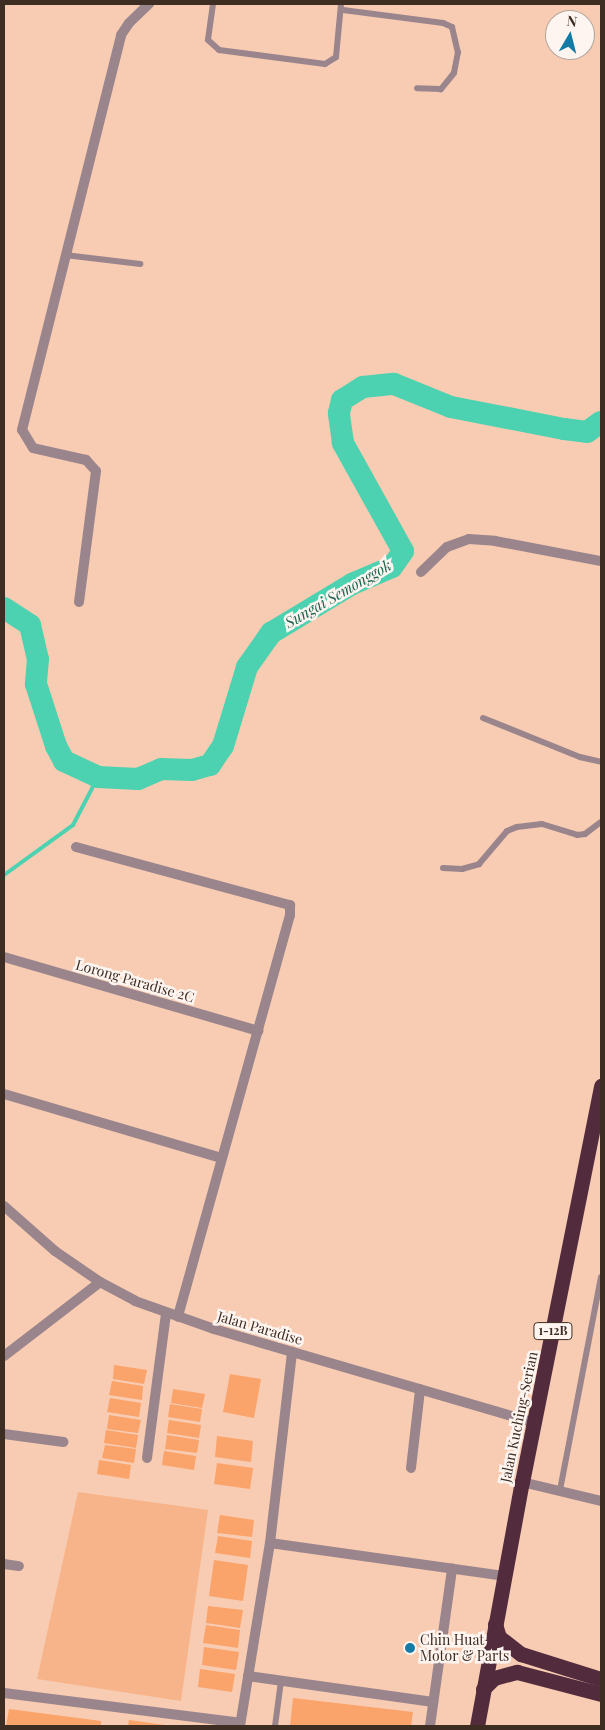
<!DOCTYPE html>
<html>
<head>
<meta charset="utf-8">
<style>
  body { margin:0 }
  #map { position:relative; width:605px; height:1730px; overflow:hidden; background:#f8ccb2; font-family:"Playfair Display",serif }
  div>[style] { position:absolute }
  .green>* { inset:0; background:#f7b48a }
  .stream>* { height:4px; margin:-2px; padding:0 2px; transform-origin:2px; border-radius:2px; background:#4cd2b0 }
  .river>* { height:22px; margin:-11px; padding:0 11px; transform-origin:11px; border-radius:11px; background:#4cd2b0 }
  .building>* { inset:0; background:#faa36b }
  .lane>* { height:6px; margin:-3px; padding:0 3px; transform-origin:3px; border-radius:3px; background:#9a858d }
  .street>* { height:10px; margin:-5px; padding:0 5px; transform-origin:5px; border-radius:5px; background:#9a858d }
  .highway>* { height:15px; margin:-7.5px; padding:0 7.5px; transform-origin:7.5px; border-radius:7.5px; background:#522c3d }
  .dots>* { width:14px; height:14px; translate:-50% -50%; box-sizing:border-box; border:2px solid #fef5f0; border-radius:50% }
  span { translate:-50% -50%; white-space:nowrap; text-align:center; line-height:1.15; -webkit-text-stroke:5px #fef5f0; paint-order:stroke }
  .shield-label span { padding:1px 4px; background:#fef5f0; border:1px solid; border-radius:4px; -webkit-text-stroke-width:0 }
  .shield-label { font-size:12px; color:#3e2d23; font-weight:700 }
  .street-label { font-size:14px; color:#3e2d23 }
  .poi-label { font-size:14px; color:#3e2d23 }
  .left { translate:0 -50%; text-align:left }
  .water-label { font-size:15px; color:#1c6351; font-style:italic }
  .frame { position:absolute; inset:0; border:5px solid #3e2d23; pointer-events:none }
  .north { position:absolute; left:545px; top:10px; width:50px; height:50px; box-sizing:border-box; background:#fef5f0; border:1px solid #b1a59e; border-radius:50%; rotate:8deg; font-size:14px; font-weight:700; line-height:20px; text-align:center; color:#3e2d23 }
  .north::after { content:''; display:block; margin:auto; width:18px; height:22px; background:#147ba6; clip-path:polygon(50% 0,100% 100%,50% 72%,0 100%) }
</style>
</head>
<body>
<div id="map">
  <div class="green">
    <i style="clip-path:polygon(78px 1492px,208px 1510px,181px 1701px,37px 1679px)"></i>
  </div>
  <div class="stream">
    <i style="left:4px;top:875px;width:85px;rotate:-35.9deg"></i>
    <i style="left:73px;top:825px;width:54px;rotate:-62.5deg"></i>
  </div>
  <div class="river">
    <i style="left:4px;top:608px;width:31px;rotate:33deg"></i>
    <i style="left:30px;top:625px;width:35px;rotate:77deg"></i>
    <i style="left:38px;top:659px;width:25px;rotate:95deg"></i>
    <i style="left:36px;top:684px;width:65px;rotate:72.1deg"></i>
    <i style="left:56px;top:746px;width:17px;rotate:62deg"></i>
    <i style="left:64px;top:761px;width:38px;rotate:25deg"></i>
    <i style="left:98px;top:777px;width:40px;rotate:2.9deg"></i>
    <i style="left:138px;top:779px;width:25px;rotate:-23deg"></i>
    <i style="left:161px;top:769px;width:31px;rotate:2deg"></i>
    <i style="left:192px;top:770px;width:19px;rotate:-16deg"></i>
    <i style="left:210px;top:765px;width:23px;rotate:-56deg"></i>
    <i style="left:223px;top:746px;width:83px;rotate:-73.1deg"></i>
    <i style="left:247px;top:667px;width:42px;rotate:-54.8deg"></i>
    <i style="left:271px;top:633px;width:95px;rotate:-31.2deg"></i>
    <i style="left:352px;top:584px;width:43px;rotate:-23deg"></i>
    <i style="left:392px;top:567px;width:19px;rotate:-55deg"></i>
    <i style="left:403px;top:551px;width:124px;rotate:-119.1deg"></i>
    <i style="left:343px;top:443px;width:30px;rotate:-98deg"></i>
    <i style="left:339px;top:413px;width:13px;rotate:-77deg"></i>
    <i style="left:342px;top:400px;width:25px;rotate:-32deg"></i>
    <i style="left:363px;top:387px;width:31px;rotate:-6deg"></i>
    <i style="left:394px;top:384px;width:61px;rotate:22deg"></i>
    <i style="left:451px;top:407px;width:115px;rotate:11deg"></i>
    <i style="left:564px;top:429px;width:23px;rotate:7deg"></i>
    <i style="left:587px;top:432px;width:17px;rotate:-36deg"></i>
  </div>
  <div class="building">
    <i style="clip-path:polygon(114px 1365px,147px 1370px,144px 1384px,113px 1379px)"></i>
    <i style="clip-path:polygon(230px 1374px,261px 1379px,254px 1418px,223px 1412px)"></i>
    <i style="clip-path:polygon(112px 1381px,143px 1386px,142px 1400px,109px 1395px)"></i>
    <i style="clip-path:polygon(173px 1389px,205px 1394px,202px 1408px,171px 1403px)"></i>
    <i style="clip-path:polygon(110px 1398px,141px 1403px,139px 1417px,107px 1412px)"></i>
    <i style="clip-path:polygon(170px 1404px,202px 1409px,200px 1422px,168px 1417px)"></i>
    <i style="clip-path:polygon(109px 1415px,141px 1420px,138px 1433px,107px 1429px)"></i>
    <i style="clip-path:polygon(169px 1420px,201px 1425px,199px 1438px,167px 1433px)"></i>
    <i style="clip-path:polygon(106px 1430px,138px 1435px,136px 1448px,104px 1443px)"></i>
    <i style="clip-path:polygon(167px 1435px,199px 1440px,197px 1453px,165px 1449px)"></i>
    <i style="clip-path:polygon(217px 1436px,253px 1441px,251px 1462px,215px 1457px)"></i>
    <i style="clip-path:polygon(105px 1445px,136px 1449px,134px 1463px,102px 1458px)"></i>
    <i style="clip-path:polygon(164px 1451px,196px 1456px,194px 1470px,162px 1465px)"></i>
    <i style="clip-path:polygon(99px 1460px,131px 1465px,129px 1479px,97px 1474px)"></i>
    <i style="clip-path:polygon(217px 1463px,253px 1468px,250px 1489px,214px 1484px)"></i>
    <i style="clip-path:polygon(220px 1515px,254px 1520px,252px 1537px,217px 1533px)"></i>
    <i style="clip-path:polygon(218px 1536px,252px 1541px,250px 1558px,215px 1553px)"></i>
    <i style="clip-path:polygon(214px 1560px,248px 1565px,243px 1601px,209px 1596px)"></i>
    <i style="clip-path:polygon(208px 1606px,243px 1610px,240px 1628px,206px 1623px)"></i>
    <i style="clip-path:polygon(206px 1625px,240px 1630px,238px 1648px,203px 1643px)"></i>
    <i style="clip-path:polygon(204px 1647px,239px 1652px,236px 1670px,202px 1665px)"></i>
    <i style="clip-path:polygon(200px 1669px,235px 1674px,232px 1692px,198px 1687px)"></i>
    <i style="clip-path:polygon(293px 1698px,413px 1712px,411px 1726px,290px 1726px)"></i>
    <i style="clip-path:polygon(9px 1709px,101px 1721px,101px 1726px,6px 1726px)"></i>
    <i style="clip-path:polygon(129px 1720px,165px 1725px,165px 1726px,128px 1726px)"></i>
  </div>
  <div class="lane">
    <i style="left:213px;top:4px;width:36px;rotate:98deg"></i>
    <i style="left:208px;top:40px;width:15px;rotate:42deg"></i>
    <i style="left:219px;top:50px;width:107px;rotate:7.5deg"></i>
    <i style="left:325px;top:64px;width:13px;rotate:-32deg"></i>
    <i style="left:336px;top:57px;width:53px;rotate:-84.6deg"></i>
    <i style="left:343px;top:10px;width:101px;rotate:7.4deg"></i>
    <i style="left:443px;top:23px;width:10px;rotate:24deg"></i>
    <i style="left:452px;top:27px;width:26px;rotate:77deg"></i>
    <i style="left:458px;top:52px;width:21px;rotate:101deg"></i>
    <i style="left:454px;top:73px;width:21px;rotate:129deg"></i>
    <i style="left:441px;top:89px;width:24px;rotate:-178deg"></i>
    <i style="left:65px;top:255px;width:76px;rotate:6.8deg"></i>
    <i style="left:483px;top:718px;width:105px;rotate:21.9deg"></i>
    <i style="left:580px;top:757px;width:22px;rotate:13deg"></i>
    <i style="left:443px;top:868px;width:19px;rotate:3deg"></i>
    <i style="left:462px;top:869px;width:18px;rotate:-16deg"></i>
    <i style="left:479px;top:864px;width:43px;rotate:-49.7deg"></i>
    <i style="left:507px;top:831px;width:11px;rotate:-22deg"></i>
    <i style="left:517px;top:827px;width:25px;rotate:-7deg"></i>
    <i style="left:542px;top:824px;width:37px;rotate:17deg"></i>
    <i style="left:577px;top:835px;width:8px;rotate:-7deg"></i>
    <i style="left:585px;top:834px;width:20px;rotate:-37deg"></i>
    <i style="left:560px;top:1490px;width:217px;rotate:-79.1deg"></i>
    <i style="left:275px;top:1726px;width:45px;rotate:-82.4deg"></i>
  </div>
  <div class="street">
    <i style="left:421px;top:572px;width:36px;rotate:-44deg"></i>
    <i style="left:447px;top:547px;width:23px;rotate:-20deg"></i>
    <i style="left:469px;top:539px;width:26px;rotate:4deg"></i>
    <i style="left:495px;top:541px;width:108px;rotate:10.7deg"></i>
    <i style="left:79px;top:602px;width:132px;rotate:-82.6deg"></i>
    <i style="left:96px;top:471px;width:15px;rotate:-132deg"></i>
    <i style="left:86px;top:460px;width:54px;rotate:-167.2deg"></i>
    <i style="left:33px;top:448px;width:21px;rotate:-121deg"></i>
    <i style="left:22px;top:430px;width:407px;rotate:-75.9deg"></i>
    <i style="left:121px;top:35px;width:14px;rotate:-56deg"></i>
    <i style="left:129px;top:23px;width:28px;rotate:-44deg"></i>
    <i style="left:76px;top:847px;width:222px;rotate:15.2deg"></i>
    <i style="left:290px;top:905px;width:10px;rotate:90deg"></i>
    <i style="left:290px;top:915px;width:417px;rotate:105.6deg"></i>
    <i style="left:4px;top:957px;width:265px;rotate:16.2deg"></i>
    <i style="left:4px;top:1094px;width:227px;rotate:16.4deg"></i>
    <i style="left:4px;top:1206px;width:68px;rotate:41.4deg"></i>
    <i style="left:55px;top:1251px;width:55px;rotate:34.6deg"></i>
    <i style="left:100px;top:1282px;width:40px;rotate:28deg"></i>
    <i style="left:135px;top:1301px;width:84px;rotate:19.5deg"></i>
    <i style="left:214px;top:1329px;width:334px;rotate:16.3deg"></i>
    <i style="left:4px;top:1356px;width:121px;rotate:-37.6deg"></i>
    <i style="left:4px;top:1434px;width:60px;rotate:7.7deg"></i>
    <i style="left:147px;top:1458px;width:146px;rotate:-82.5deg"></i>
    <i style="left:411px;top:1468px;width:79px;rotate:-83.4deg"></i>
    <i style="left:522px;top:1482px;width:81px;rotate:13.5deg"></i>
    <i style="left:270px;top:1543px;width:236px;rotate:8deg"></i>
    <i style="left:4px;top:1564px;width:15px;rotate:8deg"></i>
    <i style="left:248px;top:1676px;width:187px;rotate:8deg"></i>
    <i style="left:4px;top:1693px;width:238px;rotate:7.2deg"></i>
    <i style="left:240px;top:1726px;width:185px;rotate:-80.7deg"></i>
    <i style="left:270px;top:1543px;width:191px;rotate:-83.4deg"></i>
    <i style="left:430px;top:1726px;width:159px;rotate:-82deg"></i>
  </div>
  <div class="highway">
    <i style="left:495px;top:1624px;width:14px;rotate:73deg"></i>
    <i style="left:499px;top:1637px;width:28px;rotate:38deg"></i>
    <i style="left:521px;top:1654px;width:84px;rotate:17.4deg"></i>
    <i style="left:483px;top:1689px;width:16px;rotate:-45deg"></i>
    <i style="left:494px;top:1678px;width:24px;rotate:-15deg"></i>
    <i style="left:517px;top:1672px;width:87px;rotate:14.7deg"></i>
    <i style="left:477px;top:1726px;width:248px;rotate:-79.6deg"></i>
    <i style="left:522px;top:1482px;width:404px;rotate:-78.7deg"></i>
  </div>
  <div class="dots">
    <i style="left:410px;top:1648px;background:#147ba6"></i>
  </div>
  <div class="shield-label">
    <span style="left:553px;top:1331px">1-12B</span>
  </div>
  <div class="street-label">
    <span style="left:135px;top:981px;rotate:16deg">Lorong Paradise 2C</span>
    <span style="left:260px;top:1328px;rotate:16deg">Jalan Paradise</span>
    <span style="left:519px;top:1417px;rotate:-78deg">Jalan Kuching-Serian</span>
  </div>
  <div class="poi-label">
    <span class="left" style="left:420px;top:1648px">Chin Huat<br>Motor &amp; Parts</span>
  </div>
  <div class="water-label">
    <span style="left:338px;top:594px;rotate:-30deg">Sungai Semonggok</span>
  </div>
  <div class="frame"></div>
  <div class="north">N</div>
</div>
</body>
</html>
